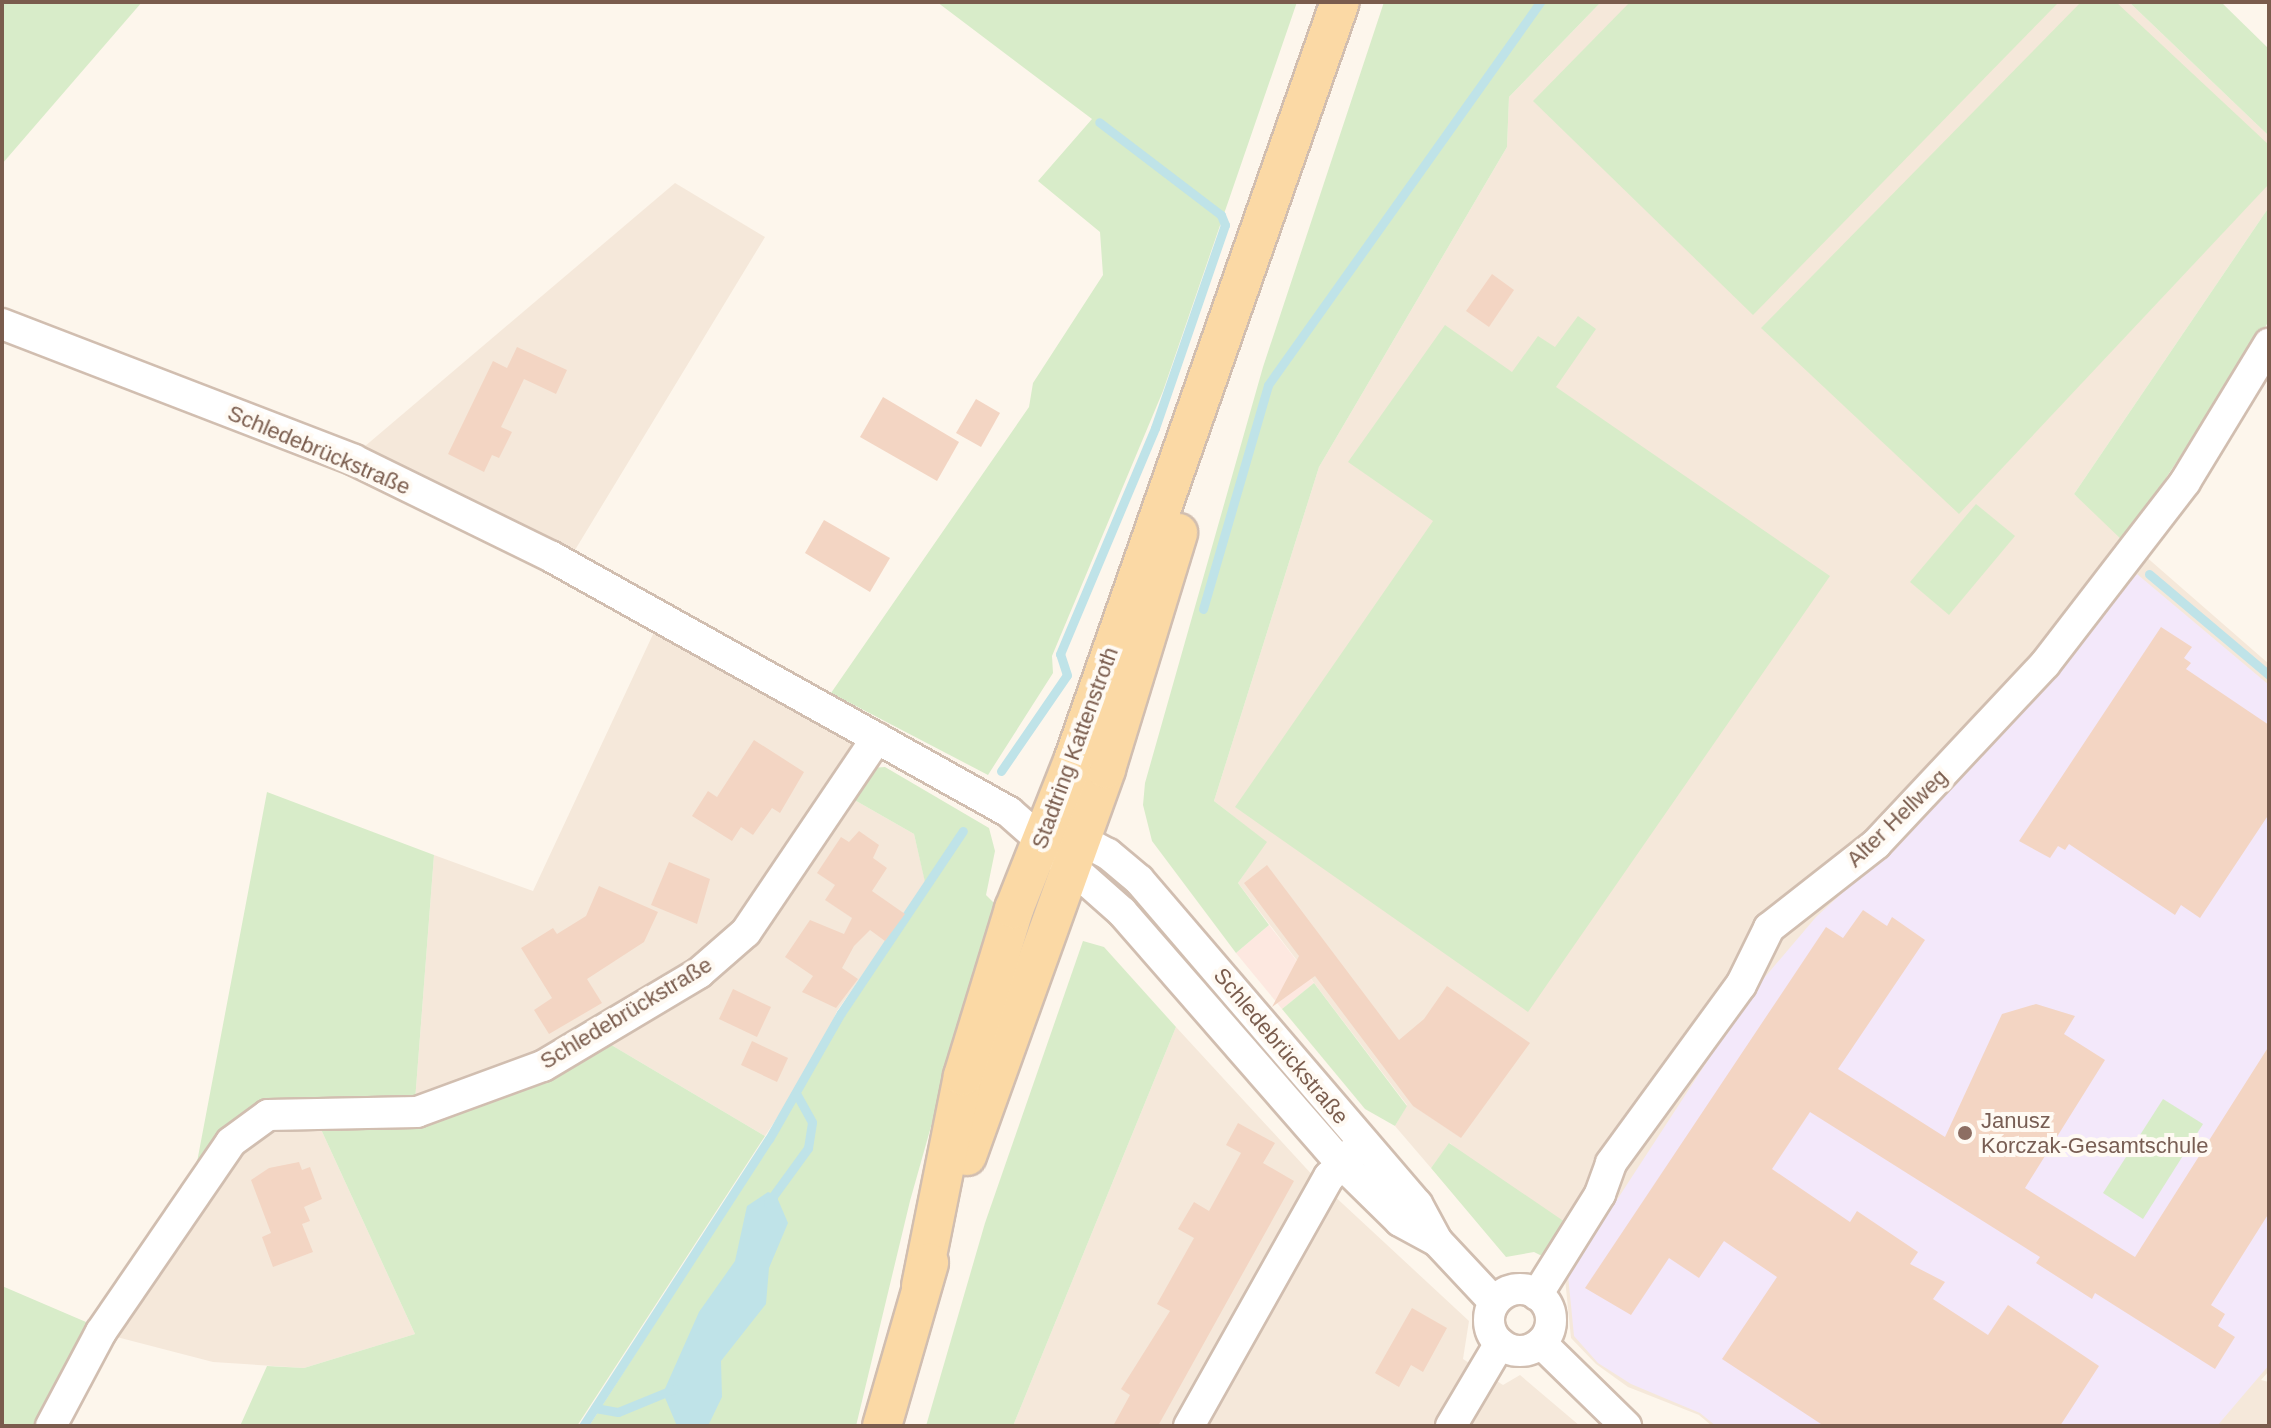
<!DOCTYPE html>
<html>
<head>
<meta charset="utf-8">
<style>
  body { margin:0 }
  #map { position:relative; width:2271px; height:1428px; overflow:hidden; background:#fdf6ec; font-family:Helvetica,sans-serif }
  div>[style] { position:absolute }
  .residential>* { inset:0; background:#f5e8da }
  .commercial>* { inset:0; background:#fde8e0 }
  .education>* { inset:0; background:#f3e8fa }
  .green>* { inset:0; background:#d8ecc9 }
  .water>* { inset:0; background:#bfe3e8 }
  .stream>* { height:9px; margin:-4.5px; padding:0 4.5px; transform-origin:4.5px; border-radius:4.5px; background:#bfe3e8 }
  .building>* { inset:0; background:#f3d5c3 }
  .roads { filter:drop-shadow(2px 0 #d1beb0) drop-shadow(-2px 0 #d1beb0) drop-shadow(0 2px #d1beb0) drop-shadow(0 -2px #d1beb0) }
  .minor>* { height:30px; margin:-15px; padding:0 15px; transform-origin:15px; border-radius:15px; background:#fff }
  .minor>.ring { margin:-15px; padding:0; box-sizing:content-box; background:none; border:30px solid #fff; border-radius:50% }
  .major>* { height:38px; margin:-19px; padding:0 19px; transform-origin:19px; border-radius:19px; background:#fbd9a5 }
  .dots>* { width:22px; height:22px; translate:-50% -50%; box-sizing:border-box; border:4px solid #fffaf3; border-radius:50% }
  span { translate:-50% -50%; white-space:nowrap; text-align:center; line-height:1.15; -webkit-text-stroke:8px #fffaf3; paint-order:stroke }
  .street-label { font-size:22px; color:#7a5c4d }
  .education-label { font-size:22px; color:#785e54 }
  .left { translate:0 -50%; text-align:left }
  .frame { position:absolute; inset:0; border:4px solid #7a5c4d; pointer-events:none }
</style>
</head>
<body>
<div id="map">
  <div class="residential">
    <i style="clip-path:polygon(1601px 2px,2129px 2px,2269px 136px,2269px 207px,2074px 494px,2269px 664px,2269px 1371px,2261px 1380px,2269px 1382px,2269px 1426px,1712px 1426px,1699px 1415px,1628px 1387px,1596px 1364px,1571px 1338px,1564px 1269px,1450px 1143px,1431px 1168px,1395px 1126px,1407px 1105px,1238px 883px,1266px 842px,1214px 801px,1319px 467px,1507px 147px,1509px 97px)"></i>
    <i style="clip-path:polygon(675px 183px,765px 237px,575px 550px,364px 447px)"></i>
    <i style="clip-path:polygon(655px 630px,858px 742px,738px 925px,692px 966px,529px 1057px,415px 1101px,434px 855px,533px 891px)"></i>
    <i style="clip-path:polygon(851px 798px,914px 834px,926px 885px,837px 1011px,815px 1060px,765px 1136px,608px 1043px,706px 982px)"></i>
    <i style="clip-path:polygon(1176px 1027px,1316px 1179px,1469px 1321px,1463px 1359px,1503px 1385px,1520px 1375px,1580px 1426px,1013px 1426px)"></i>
    <i style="clip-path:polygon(319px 1125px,415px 1334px,304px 1368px,213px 1362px,109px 1335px,238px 1148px,271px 1127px)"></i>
  </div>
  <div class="commercial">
    <i style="clip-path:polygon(1269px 925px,1314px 983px,1282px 1009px,1236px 953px)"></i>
  </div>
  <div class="education">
    <i style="clip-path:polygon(2137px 574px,2269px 685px,2269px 1365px,2217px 1426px,1716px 1426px,1700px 1413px,1631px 1384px,1598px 1363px,1574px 1336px,1568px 1275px,1753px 991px,1816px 917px,1887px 852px,2055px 672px)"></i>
  </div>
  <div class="green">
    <i style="clip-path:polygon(2px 2px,142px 2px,2px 164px)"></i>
    <i style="clip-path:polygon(937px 2px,1297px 2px,1163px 391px,1052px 656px,1053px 673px,988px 775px,831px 693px,1029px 407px,1033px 383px,1103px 275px,1100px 232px,1038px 181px,1092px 119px)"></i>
    <i style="clip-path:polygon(1384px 2px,1601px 2px,1509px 97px,1507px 147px,1319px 467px,1214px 801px,1267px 842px,1238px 883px,1269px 925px,1236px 953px,1152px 841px,1143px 805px,1145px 783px,1263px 367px)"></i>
    <i style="clip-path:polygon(1630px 2px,2059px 2px,1753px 315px,1533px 101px)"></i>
    <i style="clip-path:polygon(2081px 2px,2116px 2px,2269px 145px,2269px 184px,1959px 514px,1761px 328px)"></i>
    <i style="clip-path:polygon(2129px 2px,2221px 2px,2269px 49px,2269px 136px)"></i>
    <i style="clip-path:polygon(2269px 207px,2269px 321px,2124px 542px,2074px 494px)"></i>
    <i style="clip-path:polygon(1578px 316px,1596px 329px,1556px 387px,1830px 576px,1528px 1012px,1235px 807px,1433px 521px,1348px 462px,1445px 325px,1512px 372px,1538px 336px,1555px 347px)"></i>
    <i style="clip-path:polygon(1976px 504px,2015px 536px,1949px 615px,1910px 582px)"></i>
    <i style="clip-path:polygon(885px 767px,989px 828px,995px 851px,986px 895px,994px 903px,910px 1201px,856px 1426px,589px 1426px,773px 1139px,844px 1016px,927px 891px,914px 834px,851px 798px,871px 768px)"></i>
    <i style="clip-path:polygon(267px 792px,434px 855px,415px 1101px,261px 1107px,194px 1178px)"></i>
    <i style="clip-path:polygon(1083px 941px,1104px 947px,1176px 1027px,1013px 1426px,926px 1426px,985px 1223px)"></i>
    <i style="clip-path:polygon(1314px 983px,1407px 1106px,1395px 1126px,1365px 1109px,1282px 1009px)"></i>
    <i style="clip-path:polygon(608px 1043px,765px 1136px,577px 1426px,240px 1426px,267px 1366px,304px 1368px,415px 1334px,319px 1125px)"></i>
    <i style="clip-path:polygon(2163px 1099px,2203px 1124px,2143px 1219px,2103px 1193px)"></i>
    <i style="clip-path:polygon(1449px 1143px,1565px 1222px,1544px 1257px,1534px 1252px,1506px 1257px,1431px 1168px)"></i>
    <i style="clip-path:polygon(2px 1286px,93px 1325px,38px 1426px,2px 1426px)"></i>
  </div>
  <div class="water">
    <i style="clip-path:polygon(768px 1192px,776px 1195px,788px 1223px,769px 1268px,766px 1304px,721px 1361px,722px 1397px,708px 1426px,677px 1426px,663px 1393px,699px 1312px,735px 1261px,747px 1206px)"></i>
  </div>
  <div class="stream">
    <i style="left:2149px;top:574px;width:157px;rotate:40.1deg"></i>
    <i style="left:1203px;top:609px;width:233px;rotate:-73.8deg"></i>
    <i style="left:1268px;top:385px;width:470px;rotate:-54.6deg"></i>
    <i style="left:1001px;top:771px;width:116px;rotate:-55.5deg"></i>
    <i style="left:1067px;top:675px;width:22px;rotate:-108deg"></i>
    <i style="left:1060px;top:654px;width:245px;rotate:-67.2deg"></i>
    <i style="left:1155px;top:428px;width:215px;rotate:-71deg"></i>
    <i style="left:1225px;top:225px;width:11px;rotate:-112deg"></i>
    <i style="left:1221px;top:215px;width:153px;rotate:-142.7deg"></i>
    <i style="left:768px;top:1203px;width:68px;rotate:-54deg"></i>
    <i style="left:808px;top:1148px;width:26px;rotate:-81deg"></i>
    <i style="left:812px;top:1122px;width:33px;rotate:-119deg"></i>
    <i style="left:595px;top:1408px;width:23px;rotate:10deg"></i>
    <i style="left:618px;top:1412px;width:61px;rotate:-22.3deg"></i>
    <i style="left:583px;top:1426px;width:342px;rotate:-57.1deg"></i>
    <i style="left:769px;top:1139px;width:145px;rotate:-60.3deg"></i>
    <i style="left:841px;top:1013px;width:219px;rotate:-56.2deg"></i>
  </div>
  <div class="building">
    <i style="clip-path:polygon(1492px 274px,1514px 290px,1489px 327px,1466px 311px)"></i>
    <i style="clip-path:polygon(517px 347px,567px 370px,556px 394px,524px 379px,501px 427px,512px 432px,499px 458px,492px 455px,484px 472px,448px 454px,493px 361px,507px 368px)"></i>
    <i style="clip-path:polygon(883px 397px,959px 442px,937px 481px,860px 437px)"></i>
    <i style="clip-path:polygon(976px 399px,1000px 413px,981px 447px,956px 433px)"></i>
    <i style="clip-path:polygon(824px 520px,890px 558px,870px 592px,805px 553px)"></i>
    <i style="clip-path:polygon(2161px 627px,2192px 647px,2184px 658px,2191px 663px,2186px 669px,2269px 725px,2269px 814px,2200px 918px,2181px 905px,2175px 915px,2069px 844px,2065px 850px,2058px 846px,2050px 858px,2019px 841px)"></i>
    <i style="clip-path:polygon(754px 740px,804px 772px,780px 813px,772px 808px,753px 835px,741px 827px,732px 841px,692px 816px,708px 791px,717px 797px)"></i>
    <i style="clip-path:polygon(859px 831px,879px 845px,873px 858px,887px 868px,872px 891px,905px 914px,885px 941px,870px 930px,854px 946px,842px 968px,858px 979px,836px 1008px,802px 992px,813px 976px,785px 957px,810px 920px,844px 934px,852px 918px,825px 900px,835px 885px,817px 873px,841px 837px,849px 842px)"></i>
    <i style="clip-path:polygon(669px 862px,710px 879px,697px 924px,651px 905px)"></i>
    <i style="clip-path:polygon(1267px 865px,1399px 1040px,1424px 1019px,1447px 986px,1530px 1043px,1461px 1138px,1413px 1106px,1315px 976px,1272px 1007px,1299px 956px,1244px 883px)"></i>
    <i style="clip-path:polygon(599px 886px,658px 912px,644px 942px,587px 979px,602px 1003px,549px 1034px,534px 1010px,552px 998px,521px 948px,553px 928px,557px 934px,586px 916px)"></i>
    <i style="clip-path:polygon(1863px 910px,1887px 926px,1892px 917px,1925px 940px,1838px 1069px,1945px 1137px,2002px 1014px,2036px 1004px,2075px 1016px,2064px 1034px,2105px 1060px,2025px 1188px,2135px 1257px,2269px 1046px,2269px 1213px,2211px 1305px,2225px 1314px,2218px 1326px,2235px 1337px,2215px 1369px,2095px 1293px,2092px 1299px,2036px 1263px,2040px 1257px,1810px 1112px,1772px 1169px,1850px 1222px,1857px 1211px,1918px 1252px,1910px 1264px,1945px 1282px,1933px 1299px,1988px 1335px,2008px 1305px,2099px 1366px,2060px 1426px,1824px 1426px,1722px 1359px,1777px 1277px,1724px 1241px,1699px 1278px,1669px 1258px,1631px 1315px,1585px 1288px,1826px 927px,1843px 938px)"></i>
    <i style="clip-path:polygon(733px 989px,771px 1007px,757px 1037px,719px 1019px)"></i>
    <i style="clip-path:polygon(752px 1041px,788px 1058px,777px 1082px,741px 1065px)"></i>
    <i style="clip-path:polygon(1238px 1123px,1275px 1143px,1263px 1163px,1294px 1181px,1158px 1426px,1113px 1426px,1130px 1395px,1121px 1389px,1170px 1311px,1157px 1304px,1194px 1238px,1178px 1229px,1194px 1202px,1209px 1211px,1241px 1153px,1226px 1145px)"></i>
    <i style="clip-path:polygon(299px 1162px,302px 1170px,310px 1167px,322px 1199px,304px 1207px,310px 1221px,302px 1224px,313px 1252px,273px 1267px,262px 1237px,271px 1233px,251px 1180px,269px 1168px)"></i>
    <i style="clip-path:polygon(1412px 1308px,1447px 1328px,1423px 1372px,1411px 1365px,1399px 1387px,1375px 1373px)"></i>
  </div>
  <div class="roads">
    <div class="minor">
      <i style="left:2px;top:324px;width:377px;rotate:21.1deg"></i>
      <i style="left:354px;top:460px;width:220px;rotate:26.1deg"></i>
      <i style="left:552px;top:557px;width:523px;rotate:29.16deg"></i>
      <i style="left:1009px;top:812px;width:151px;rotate:41.5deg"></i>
      <i style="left:1122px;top:912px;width:332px;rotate:48.9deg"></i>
      <i style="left:1340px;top:1162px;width:84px;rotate:44.5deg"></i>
      <i style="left:1400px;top:1221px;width:42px;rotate:28.4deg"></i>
      <i style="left:1061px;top:829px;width:53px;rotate:28deg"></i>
      <i style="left:1108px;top:854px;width:40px;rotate:40deg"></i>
      <i style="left:1139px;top:880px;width:427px;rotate:49.4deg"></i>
      <i style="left:1417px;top:1204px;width:42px;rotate:61.6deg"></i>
      <i style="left:1437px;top:1241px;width:83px;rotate:46.9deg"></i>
      <i class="ring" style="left:1489px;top:1289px;width:32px;height:32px"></i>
      <i style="left:1537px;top:1295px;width:119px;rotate:-58deg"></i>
      <i style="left:1600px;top:1194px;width:33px;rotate:-70deg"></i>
      <i style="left:1611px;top:1163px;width:220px;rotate:-53.9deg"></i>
      <i style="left:1741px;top:985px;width:64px;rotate:-63.8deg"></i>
      <i style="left:1769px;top:928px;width:136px;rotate:-38.1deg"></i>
      <i style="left:1876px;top:844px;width:247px;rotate:-46.8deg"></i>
      <i style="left:2045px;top:664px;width:230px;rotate:-52.4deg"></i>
      <i style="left:2185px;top:482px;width:162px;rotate:-58.7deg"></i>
      <i style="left:1541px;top:1343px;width:119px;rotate:44.3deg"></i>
      <i style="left:51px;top:1426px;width:106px;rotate:-62deg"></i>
      <i style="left:101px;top:1332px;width:230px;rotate:-55.6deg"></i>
      <i style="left:231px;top:1142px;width:46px;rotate:-36.1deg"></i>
      <i style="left:268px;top:1115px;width:149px;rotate:-1.2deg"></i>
      <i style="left:417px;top:1112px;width:134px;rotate:-20.1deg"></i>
      <i style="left:543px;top:1066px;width:182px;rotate:-30.8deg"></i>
      <i style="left:699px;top:973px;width:62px;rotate:-41.1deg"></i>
      <i style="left:746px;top:932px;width:234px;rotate:-56deg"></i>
      <i style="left:1189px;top:1426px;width:286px;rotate:-60.7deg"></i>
      <i style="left:1329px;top:1177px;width:37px;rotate:-46deg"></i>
      <i style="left:1451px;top:1426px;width:96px;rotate:-59.4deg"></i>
    </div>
    <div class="major">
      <i style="left:967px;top:1156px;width:411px;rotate:-70.2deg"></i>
      <i style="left:1106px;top:769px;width:247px;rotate:-73deg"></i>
      <i style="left:921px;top:1286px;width:214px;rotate:-78.7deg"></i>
      <i style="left:963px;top:1076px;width:175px;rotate:-73deg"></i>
      <i style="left:1014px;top:909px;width:162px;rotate:-68.3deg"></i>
      <i style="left:1074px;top:758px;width:801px;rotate:-70.62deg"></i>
      <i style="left:882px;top:1426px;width:170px;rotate:-73.9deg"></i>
    </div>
  </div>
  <div class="dots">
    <i style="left:1965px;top:1133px;background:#8d6e63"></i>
  </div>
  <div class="street-label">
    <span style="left:319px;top:450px;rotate:23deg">Schledebrückstraße</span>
    <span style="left:1075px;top:748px;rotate:-70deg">Stadtring Kattenstroth</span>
    <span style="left:1897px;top:818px;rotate:-44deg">Alter Hellweg</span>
    <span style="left:626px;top:1013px;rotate:-31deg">Schledebrückstraße</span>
    <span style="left:1281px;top:1046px;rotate:50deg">Schledebrückstraße</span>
  </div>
  <div class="education-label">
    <span class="left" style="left:1981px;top:1133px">Janusz<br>Korczak-Gesamtschule</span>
  </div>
  <div class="frame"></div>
</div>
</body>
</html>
